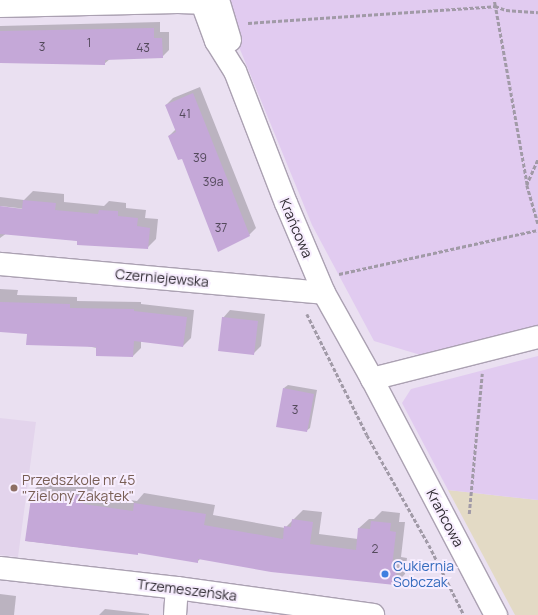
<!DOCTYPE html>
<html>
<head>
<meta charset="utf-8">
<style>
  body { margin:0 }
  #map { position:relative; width:538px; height:615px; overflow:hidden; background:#eae0f1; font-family:Manrope,sans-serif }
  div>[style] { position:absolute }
  .commercial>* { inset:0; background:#e3dac5 }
  .built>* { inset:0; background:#e3d4ec }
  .green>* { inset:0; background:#e1cbf0 }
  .shadow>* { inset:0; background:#0003 }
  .building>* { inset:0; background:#c5a8d8 }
  .path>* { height:2.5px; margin-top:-1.25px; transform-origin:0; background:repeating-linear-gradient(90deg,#a19aa7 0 4px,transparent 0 6px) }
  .roads { filter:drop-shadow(1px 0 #aba1b2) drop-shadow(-1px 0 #aba1b2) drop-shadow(0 1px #aba1b2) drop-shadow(0 -1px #aba1b2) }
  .minor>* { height:22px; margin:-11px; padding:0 11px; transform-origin:11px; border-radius:11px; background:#fff }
  .tertiary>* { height:22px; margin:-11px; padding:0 11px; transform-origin:11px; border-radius:11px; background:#fff }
  .dots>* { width:11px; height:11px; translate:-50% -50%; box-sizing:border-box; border:2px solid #f7edfe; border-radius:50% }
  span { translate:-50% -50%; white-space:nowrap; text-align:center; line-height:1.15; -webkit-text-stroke:4px #f7edfe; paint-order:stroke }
  .number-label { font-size:12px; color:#544a5c }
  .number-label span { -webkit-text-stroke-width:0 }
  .street-label { font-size:14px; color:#2f2b32 }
  .education-label { font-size:14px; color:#785e54 }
  .left { translate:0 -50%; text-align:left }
  .shop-label { font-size:14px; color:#366cbe }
</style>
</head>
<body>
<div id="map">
  <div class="commercial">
    <i style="clip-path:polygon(448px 490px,538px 500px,538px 615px,515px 615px)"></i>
  </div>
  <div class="built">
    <i style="clip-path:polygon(0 418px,36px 422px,18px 557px,0 555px)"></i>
  </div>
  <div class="green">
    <i style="clip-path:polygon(222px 0,538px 0,538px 327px,424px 356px,374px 341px,312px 225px,230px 25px)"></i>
    <i style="clip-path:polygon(538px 356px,538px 500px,448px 490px,402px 403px,411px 389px)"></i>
  </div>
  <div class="shadow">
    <i style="clip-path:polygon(160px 22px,160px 32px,169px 32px,169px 50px,162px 57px,110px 59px,104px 64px,0 62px,0 26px)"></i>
    <i style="clip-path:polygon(200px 87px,256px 228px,249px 235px,183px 157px,169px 136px,176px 129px,166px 105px,173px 98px)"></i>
    <i style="clip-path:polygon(33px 191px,64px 194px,64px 202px,104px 206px,109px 201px,126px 203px,126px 208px,146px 210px,145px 218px,158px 219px,156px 239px,147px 248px,7px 233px,0 238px,0 208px,27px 209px,0 206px,0 197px,24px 200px)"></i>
    <i style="clip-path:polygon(0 289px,18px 290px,17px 295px,77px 297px,77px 301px,141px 302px,141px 304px,194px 310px,191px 338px,183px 346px,141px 341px,141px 348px,133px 356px,28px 333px,0 331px)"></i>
    <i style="clip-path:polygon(230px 310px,265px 314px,261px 346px,253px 354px,223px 318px)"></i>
    <i style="clip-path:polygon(288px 385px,317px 390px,310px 428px,306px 431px,284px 388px)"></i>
    <i style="clip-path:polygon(43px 481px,94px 487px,93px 495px,137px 501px,144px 493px,215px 505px,213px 515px,285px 528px,303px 510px,322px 512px,319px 534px,358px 539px,359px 528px,369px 519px,374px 519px,382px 511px,400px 513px,399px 522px,405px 522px,401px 557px,407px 558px,405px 574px,395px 584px,201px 558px,197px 562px,139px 552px,137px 554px,26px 541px,33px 491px)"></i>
    <i style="clip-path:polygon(0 594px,16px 596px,14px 615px,0 615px)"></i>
    <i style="clip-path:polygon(105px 609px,149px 614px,149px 615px,99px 615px)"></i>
  </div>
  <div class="building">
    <i style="clip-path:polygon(154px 28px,154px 38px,162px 38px,163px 58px,105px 60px,105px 65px,0 63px,0 31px)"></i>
    <i style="clip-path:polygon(193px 93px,250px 236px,218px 252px,182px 159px,178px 160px,168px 136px,176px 132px,165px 105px)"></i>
    <i style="clip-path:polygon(23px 200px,56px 203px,55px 210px,98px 214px,99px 210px,118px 211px,118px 216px,138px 218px,137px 226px,150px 228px,148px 249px,77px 245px,77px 241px,0 234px,0 206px,22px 209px)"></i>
    <i style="clip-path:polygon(0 302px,70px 304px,70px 308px,134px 309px,134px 311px,187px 317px,183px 347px,134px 341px,133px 357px,96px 356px,96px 347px,26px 345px,27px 334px,0 332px)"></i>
    <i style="clip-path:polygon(222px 317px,258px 321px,254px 355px,218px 351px)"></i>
    <i style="clip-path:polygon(283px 388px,314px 394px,307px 432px,276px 427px)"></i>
    <i style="clip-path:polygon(32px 491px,84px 496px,83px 504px,133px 511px,134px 503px,206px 514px,204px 525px,283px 539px,284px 526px,291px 527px,292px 519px,313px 522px,310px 544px,356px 550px,358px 528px,370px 529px,371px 521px,391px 523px,390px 531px,396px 532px,392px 567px,397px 568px,395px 585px,271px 572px,198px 559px,198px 563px,138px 553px,138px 555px,25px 541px)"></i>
  </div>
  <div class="path">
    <i style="left:248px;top:23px;width:248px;rotate:-3.9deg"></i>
    <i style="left:495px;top:6px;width:6px;rotate:-99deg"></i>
    <i style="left:538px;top:160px;width:27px;rotate:114deg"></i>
    <i style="left:527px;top:185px;width:40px;rotate:74deg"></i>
    <i style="left:527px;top:185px;width:182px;rotate:-100.1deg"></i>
    <i style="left:495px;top:6px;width:12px;rotate:20deg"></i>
    <i style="left:506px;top:10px;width:32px;rotate:4deg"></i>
    <i style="left:339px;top:274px;width:204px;rotate:-12.5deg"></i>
    <i style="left:307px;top:314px;width:135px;rotate:63.6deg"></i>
    <i style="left:367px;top:435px;width:126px;rotate:60.6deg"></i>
    <i style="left:429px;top:545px;width:78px;rotate:63.4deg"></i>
    <i style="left:469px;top:514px;width:141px;rotate:-84.7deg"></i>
  </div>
  <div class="roads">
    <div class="minor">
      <i style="left:0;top:6px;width:178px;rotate:-1.3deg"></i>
      <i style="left:178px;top:2px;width:24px;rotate:2deg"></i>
      <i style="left:202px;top:3px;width:19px;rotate:32deg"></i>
      <i style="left:0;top:264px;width:325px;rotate:5.1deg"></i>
      <i style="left:372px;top:379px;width:171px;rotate:-14.2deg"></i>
      <i style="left:0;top:568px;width:178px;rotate:6.4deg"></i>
      <i style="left:177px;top:588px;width:198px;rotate:7.8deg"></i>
      <i style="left:175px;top:615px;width:27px;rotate:-86deg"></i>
    </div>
    <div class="tertiary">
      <i style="left:201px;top:0;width:44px;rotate:69.9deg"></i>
      <i style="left:216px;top:41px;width:36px;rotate:58deg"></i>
      <i style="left:235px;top:71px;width:142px;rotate:68.9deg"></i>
      <i style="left:286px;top:203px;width:98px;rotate:67.1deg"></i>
      <i style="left:324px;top:293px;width:98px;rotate:60.8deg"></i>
      <i style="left:372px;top:379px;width:267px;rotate:62.3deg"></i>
      <i style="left:218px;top:0;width:42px;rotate:73.3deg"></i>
    </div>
  </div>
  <div class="dots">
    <i style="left:14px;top:488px;background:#8d6e63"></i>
    <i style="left:385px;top:574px;background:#3f7fe0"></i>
  </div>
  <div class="number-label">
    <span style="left:89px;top:43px">1</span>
    <span style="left:42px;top:47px">3</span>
    <span style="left:143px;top:48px">43</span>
    <span style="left:185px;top:114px">41</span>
    <span style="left:200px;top:158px">39</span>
    <span style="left:213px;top:182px">39a</span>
    <span style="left:221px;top:228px">37</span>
    <span style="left:295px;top:410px">3</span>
    <span style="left:375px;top:549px">2</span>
  </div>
  <div class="street-label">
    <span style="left:296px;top:228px;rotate:67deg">Krańcowa</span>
    <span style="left:162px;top:278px;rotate:5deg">Czerniejewska</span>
    <span style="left:445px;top:518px;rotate:62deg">Krańcowa</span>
    <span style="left:187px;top:590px;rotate:7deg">Trzemeszeńska</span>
  </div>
  <div class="education-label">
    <span class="left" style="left:22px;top:488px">Przedszkole nr 45<br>"Zielony Zakątek"</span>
  </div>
  <div class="shop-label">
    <span class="left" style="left:393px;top:574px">Cukiernia<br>Sobczak</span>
  </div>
</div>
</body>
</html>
